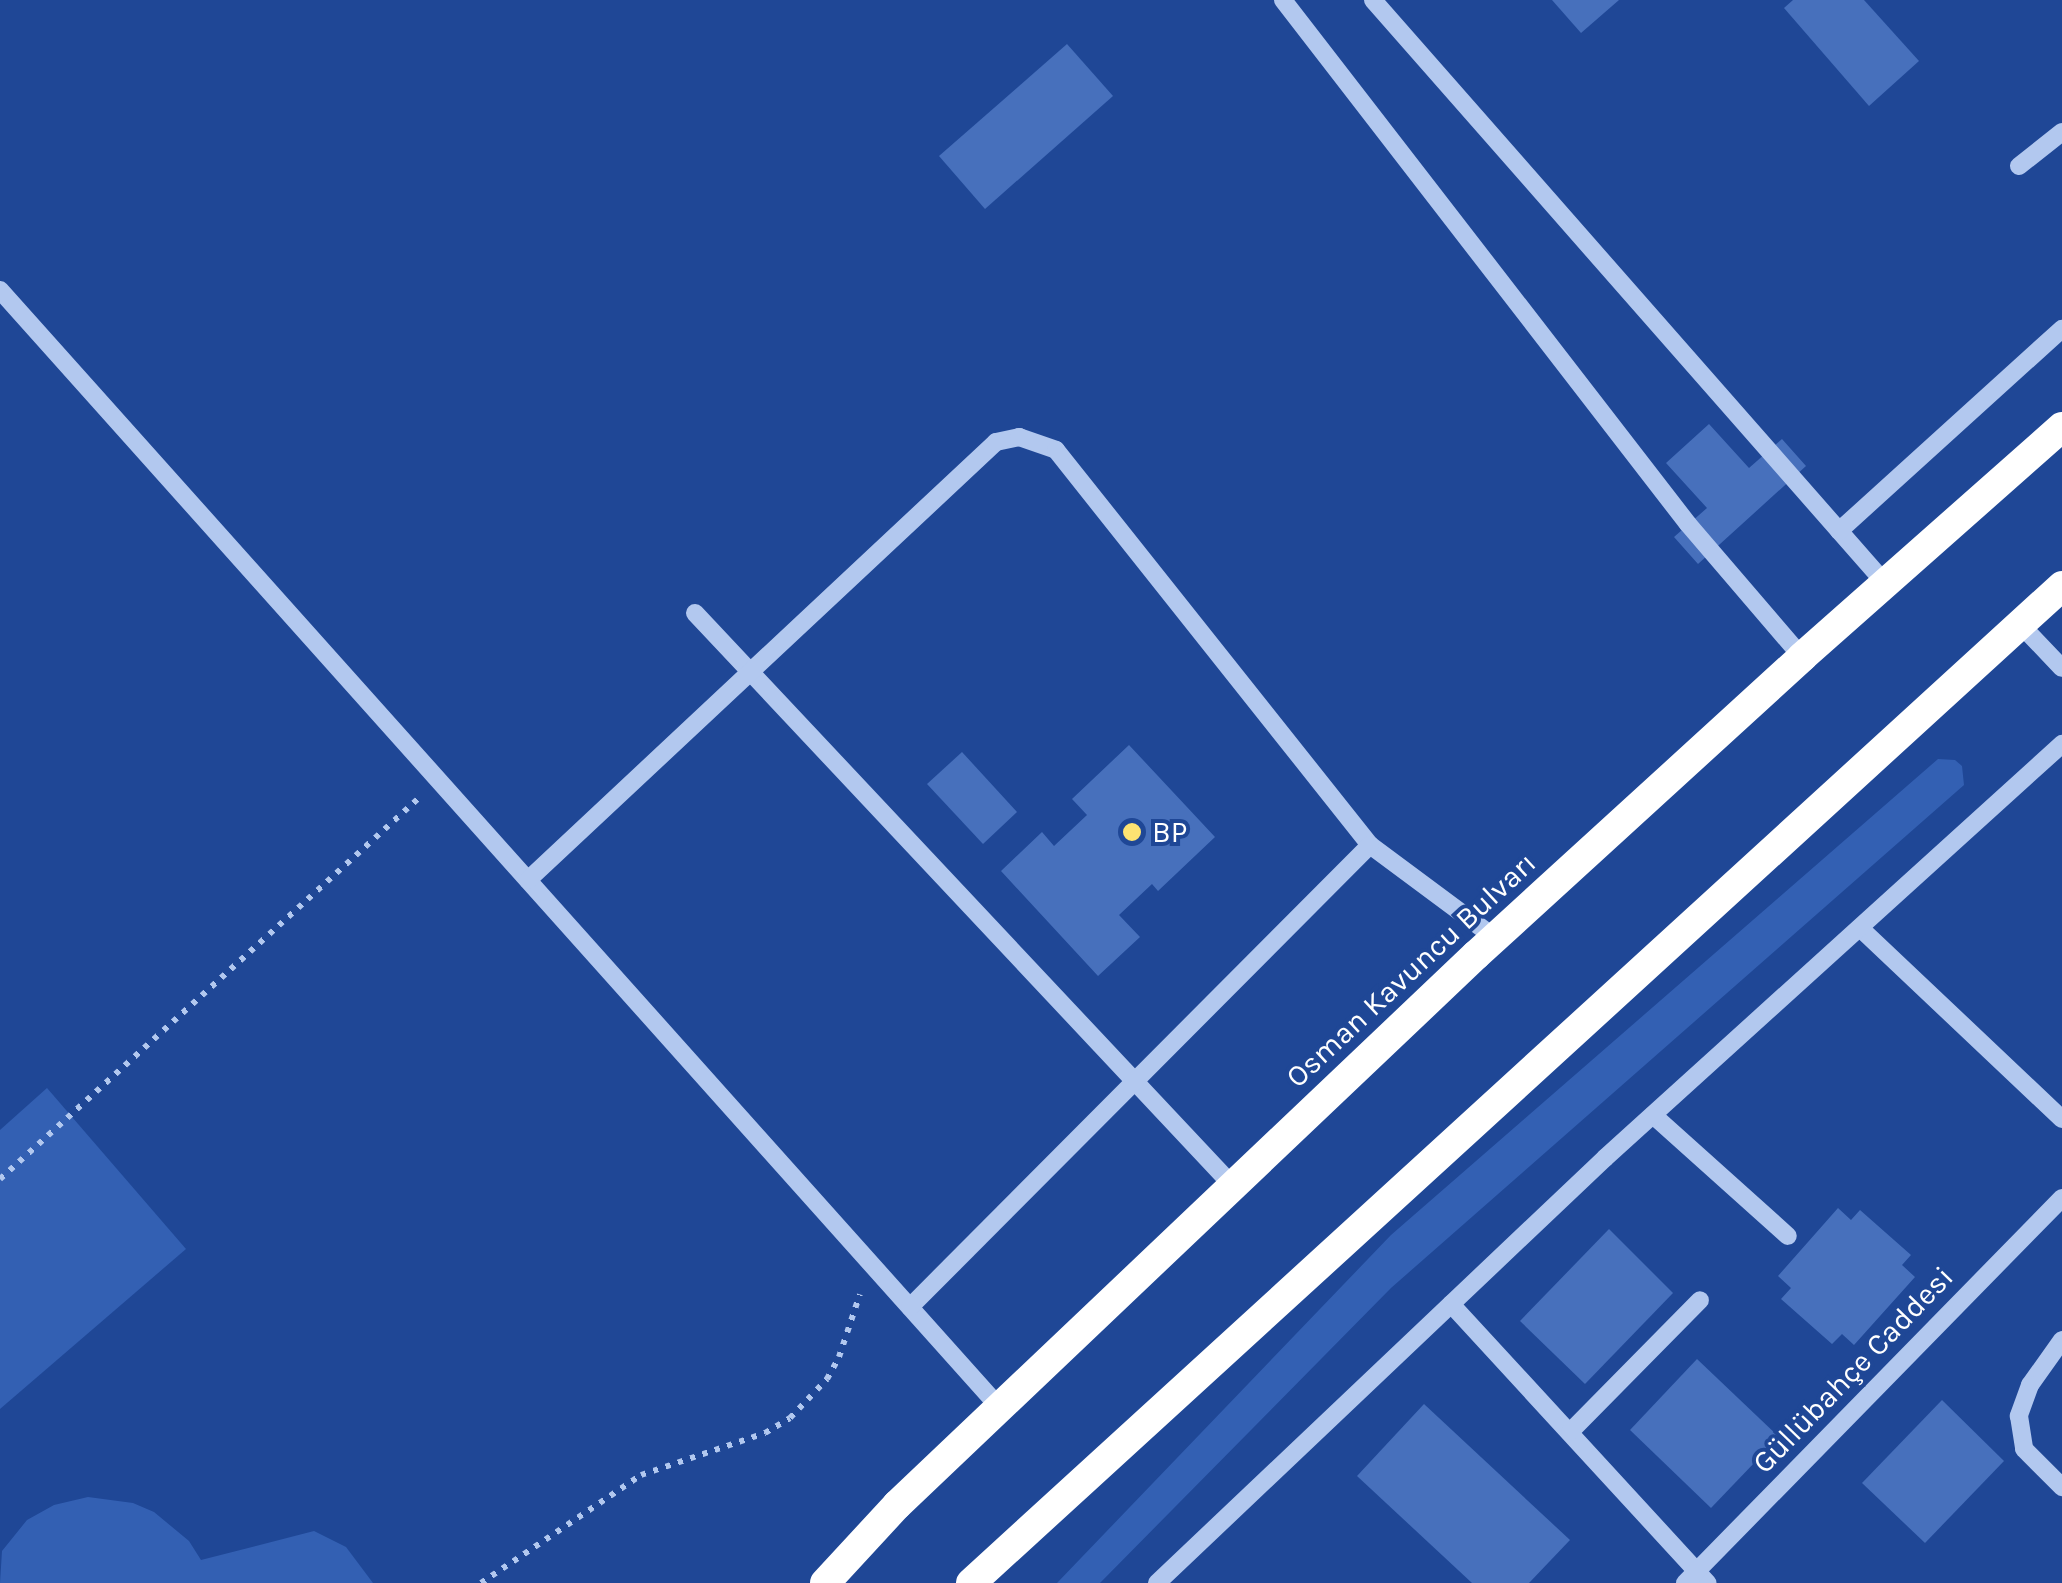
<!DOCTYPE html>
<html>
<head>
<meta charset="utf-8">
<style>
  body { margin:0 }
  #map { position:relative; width:2062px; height:1583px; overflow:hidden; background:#1f4796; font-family:Karla,sans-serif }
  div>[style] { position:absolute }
  .green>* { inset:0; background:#3360b3 }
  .building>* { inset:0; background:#4770bc }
  .path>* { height:6px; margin-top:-3px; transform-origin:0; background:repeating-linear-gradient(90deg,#b2c8ef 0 5px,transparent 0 13px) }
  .minor>* { height:18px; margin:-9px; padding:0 9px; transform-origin:9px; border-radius:9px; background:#b2c8ef }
  .highway>* { height:30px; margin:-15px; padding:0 15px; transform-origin:15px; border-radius:15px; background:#fff }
  .dots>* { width:28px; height:28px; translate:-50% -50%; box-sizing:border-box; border:5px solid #1f4796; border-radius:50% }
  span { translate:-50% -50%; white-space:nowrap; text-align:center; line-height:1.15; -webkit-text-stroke:8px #1f4796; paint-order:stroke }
  .poi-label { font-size:30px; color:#fff }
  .left { translate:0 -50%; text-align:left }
  .street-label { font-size:30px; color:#fff }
</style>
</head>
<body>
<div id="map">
  <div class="green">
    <i style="clip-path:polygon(1938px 759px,1955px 760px,1962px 766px,1964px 785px,1391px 1288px,1100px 1583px,1057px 1583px,1391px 1235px)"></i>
    <i style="clip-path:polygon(47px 1088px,186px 1249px,0 1409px,0 1130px)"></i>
    <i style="clip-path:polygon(88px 1497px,133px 1503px,154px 1512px,189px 1541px,201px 1560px,314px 1531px,346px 1547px,373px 1583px,0 1583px,2px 1551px,27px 1520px,54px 1505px)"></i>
  </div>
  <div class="building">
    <i style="clip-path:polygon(1552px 0,1619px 0,1581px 33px)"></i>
    <i style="clip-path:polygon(1793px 0,1864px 0,1919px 61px,1869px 106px,1784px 8px)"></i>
    <i style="clip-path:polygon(1067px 44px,1113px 96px,985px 209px,939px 156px)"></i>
    <i style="clip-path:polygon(1709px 424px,1749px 468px,1782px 439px,1806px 466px,1698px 564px,1674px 537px,1707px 508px,1666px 463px)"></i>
    <i style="clip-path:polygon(1129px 745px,1215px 837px,1158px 891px,1152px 884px,1119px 915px,1140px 937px,1098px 976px,1001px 871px,1042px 832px,1054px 846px,1087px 815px,1072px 799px)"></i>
    <i style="clip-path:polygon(962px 752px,1017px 812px,983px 844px,927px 784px)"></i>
    <i style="clip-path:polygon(1838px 1208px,1851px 1220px,1860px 1210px,1911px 1255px,1902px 1265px,1915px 1277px,1854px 1345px,1842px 1334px,1832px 1344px,1781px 1299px,1791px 1288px,1778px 1276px)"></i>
    <i style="clip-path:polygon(1609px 1229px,1673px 1293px,1585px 1384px,1520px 1321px)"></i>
    <i style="clip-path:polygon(1697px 1359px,1779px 1437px,1711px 1508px,1630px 1430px)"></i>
    <i style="clip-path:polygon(1942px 1400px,2004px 1461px,1925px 1543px,1862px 1483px)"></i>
    <i style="clip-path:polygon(1424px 1404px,1570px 1540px,1529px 1583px,1472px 1583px,1357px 1476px)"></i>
  </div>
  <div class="path">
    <i style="left:0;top:1179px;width:569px;rotate:-42.29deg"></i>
    <i style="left:481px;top:1583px;width:193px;rotate:-34deg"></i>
    <i style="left:641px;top:1475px;width:131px;rotate:-18.7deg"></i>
    <i style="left:765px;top:1433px;width:29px;rotate:-31deg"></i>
    <i style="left:790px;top:1418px;width:54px;rotate:-46.5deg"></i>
    <i style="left:827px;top:1379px;width:25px;rotate:-61deg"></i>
    <i style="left:839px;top:1357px;width:66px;rotate:-71.6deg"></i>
  </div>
  <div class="minor">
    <i style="left:1283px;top:0;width:662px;rotate:52.3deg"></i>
    <i style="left:1688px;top:524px;width:175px;rotate:49.4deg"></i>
    <i style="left:1373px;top:0;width:776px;rotate:48.71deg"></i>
    <i style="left:2019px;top:166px;width:55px;rotate:-38.3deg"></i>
    <i style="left:0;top:290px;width:1500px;rotate:48.19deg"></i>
    <i style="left:1839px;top:531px;width:301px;rotate:-42.2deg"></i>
    <i style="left:695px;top:613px;width:786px;rotate:46.8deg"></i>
    <i style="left:2021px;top:625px;width:59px;rotate:46.4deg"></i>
    <i style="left:528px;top:880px;width:641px;rotate:-43.1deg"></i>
    <i style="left:996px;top:442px;width:24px;rotate:-12deg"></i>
    <i style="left:1019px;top:437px;width:39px;rotate:19deg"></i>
    <i style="left:1056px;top:450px;width:505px;rotate:51.52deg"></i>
    <i style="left:1370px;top:845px;width:156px;rotate:36.6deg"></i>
    <i style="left:1860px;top:928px;width:278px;rotate:43.4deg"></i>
    <i style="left:1653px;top:1115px;width:181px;rotate:41.9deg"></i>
    <i style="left:1451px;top:1304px;width:379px;rotate:47.4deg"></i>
    <i style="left:910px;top:1307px;width:652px;rotate:-45.12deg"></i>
    <i style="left:2062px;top:1340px;width:55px;rotate:125.4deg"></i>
    <i style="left:2030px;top:1385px;width:33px;rotate:110deg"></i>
    <i style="left:2019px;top:1416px;width:33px;rotate:81deg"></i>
    <i style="left:2024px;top:1449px;width:54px;rotate:45deg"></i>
    <i style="left:1570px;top:1432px;width:185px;rotate:-45.4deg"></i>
    <i style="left:1157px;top:1583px;width:618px;rotate:-43.49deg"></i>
    <i style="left:1605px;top:1158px;width:617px;rotate:-42.17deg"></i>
    <i style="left:1685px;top:1583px;width:539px;rotate:-45.6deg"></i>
  </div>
  <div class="highway">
    <i style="left:825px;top:1583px;width:106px;rotate:-47.3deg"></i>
    <i style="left:897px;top:1505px;width:799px;rotate:-43.53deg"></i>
    <i style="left:1476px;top:955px;width:442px;rotate:-42.4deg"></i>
    <i style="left:1802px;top:657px;width:347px;rotate:-41.5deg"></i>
    <i style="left:971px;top:1583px;width:1478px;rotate:-42.42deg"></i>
  </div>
  <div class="dots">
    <i style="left:1132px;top:832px;background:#fde372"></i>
  </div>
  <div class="poi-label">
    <span class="left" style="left:1152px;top:832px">BP</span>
  </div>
  <div class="street-label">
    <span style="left:1411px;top:970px;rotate:-43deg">Osman Kavuncu Bulvarı</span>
    <span style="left:1853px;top:1370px;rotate:-46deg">Güllübahçe Caddesi</span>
  </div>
</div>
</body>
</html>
